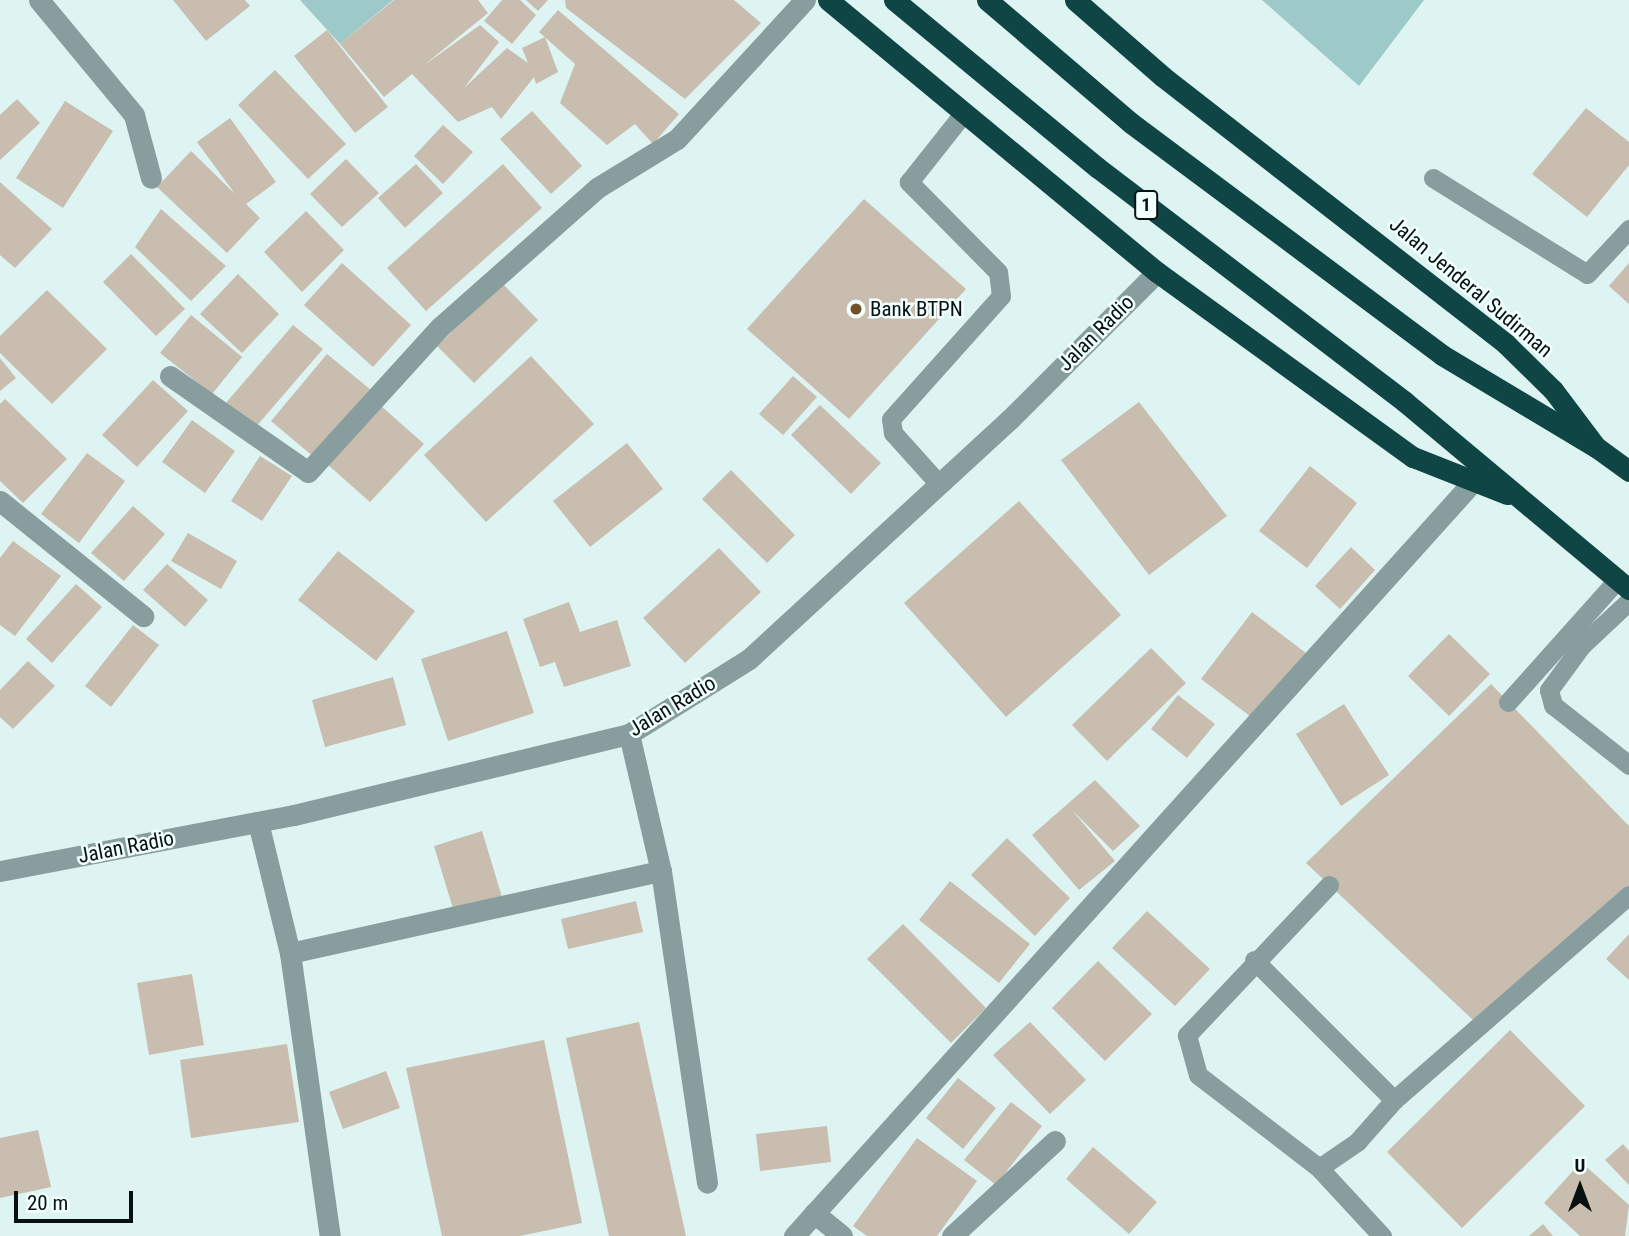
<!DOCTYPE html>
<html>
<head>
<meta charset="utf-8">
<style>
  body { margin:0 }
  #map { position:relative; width:1629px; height:1236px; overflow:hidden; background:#ddf4f3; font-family:"Roboto Condensed",sans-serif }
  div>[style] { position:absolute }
  .green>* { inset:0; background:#9ec9c9 }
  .building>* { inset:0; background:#c8bdaf }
  .lane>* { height:19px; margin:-9.5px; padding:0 9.5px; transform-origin:9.5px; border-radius:9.5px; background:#889e9e }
  .street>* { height:21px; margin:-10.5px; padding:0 10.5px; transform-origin:10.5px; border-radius:10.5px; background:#889e9e }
  .highway>* { height:21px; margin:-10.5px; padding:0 10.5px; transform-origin:10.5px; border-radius:10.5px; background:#0f4545 }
  .dots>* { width:19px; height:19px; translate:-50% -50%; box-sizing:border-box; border:4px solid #f2ffff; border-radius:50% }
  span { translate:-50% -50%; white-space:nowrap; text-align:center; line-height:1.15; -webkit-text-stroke:5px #f2ffff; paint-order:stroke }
  .shield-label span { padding:2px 5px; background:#f2ffff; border:2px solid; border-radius:5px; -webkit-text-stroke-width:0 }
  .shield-label { font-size:19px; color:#081010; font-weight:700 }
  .street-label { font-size:21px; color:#081010 }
  .poi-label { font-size:21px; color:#081010 }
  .left { translate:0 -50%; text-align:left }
  .north { position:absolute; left:1545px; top:1152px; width:70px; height:70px; -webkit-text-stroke:5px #f2ffff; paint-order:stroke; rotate:0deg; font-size:19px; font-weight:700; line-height:28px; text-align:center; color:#081010 }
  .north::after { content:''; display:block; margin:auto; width:24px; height:32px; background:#081010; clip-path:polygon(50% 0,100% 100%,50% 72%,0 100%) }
  .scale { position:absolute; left:14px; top:1191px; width:119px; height:32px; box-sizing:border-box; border:4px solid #081010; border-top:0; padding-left:9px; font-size:21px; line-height:24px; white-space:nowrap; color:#081010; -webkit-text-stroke:5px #f2ffff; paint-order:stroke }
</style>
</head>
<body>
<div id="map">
  <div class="green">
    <i style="clip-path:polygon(300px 0,393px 0,340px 44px)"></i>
    <i style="clip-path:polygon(1262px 0,1424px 0,1359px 86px)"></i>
  </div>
  <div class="building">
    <i style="clip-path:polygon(173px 0,245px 0,250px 6px,206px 41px)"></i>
    <i style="clip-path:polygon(394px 0,478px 0,488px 13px,423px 66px,480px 25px,499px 42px,464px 88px,507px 48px,528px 63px,522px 48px,545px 37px,558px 72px,536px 84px,534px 77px,501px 119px,492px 107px,458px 122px,412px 74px,384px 97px,340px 44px)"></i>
    <i style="clip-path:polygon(502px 0,520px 0,536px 15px,512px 44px,484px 21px)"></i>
    <i style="clip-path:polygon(526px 0,548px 0,538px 11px)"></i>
    <i style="clip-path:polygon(565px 0,734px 0,761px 23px,685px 99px,566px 8px)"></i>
    <i style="clip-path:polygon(558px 10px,679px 114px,653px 144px,635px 124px,607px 145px,560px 103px,575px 64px,539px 32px)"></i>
    <i style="clip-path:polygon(327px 30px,388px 107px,355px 133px,294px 56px)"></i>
    <i style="clip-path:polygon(275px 70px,346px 144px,308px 179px,238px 105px)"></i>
    <i style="clip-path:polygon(17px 99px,40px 123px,0 160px,0 115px)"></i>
    <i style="clip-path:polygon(65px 101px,113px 131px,63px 208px,16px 178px)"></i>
    <i style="clip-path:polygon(1586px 108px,1629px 142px,1629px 165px,1587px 217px,1532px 174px)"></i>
    <i style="clip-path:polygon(532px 111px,582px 166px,551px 194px,500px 139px)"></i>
    <i style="clip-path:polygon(230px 118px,276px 182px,246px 204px,260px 218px,227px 253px,157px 187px,191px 151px,235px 194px,197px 142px)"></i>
    <i style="clip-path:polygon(443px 125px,473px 152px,443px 184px,414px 156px)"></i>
    <i style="clip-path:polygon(346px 159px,379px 193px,342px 227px,310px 194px)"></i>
    <i style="clip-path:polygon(416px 164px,443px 193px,405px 228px,378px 198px)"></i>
    <i style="clip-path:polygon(503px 164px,542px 208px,426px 311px,387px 268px)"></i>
    <i style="clip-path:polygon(0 182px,52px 229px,15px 268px,0 255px)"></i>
    <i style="clip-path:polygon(864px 199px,966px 289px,849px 419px,747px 329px)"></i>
    <i style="clip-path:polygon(161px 209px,226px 266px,191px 301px,135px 247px)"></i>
    <i style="clip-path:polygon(306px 211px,344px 250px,302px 292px,264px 252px)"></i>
    <i style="clip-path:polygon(131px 254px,185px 309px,156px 336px,103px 282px)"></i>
    <i style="clip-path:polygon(342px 263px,411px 325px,373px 367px,304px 305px)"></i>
    <i style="clip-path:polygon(1629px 263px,1629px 304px,1609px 286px)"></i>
    <i style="clip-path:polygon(238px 274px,279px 314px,242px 353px,200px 314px)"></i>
    <i style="clip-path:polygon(502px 283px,538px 320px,474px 383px,437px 346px)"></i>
    <i style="clip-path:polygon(47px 290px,107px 349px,52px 404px,0 353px,0 336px)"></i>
    <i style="clip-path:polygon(191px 315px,242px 357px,212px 394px,160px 353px)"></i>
    <i style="clip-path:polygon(293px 325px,323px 349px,254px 429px,225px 404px)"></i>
    <i style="clip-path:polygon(327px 354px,371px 390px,315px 458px,271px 421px)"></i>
    <i style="clip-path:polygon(531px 356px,594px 424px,486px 522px,424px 455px)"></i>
    <i style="clip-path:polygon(0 358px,16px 378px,0 391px)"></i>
    <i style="clip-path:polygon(793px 376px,817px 397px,783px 435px,759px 414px)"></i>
    <i style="clip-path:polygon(153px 380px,188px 411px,137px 467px,102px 435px)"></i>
    <i style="clip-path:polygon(5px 399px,67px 459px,23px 503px,0 481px,0 404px)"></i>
    <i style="clip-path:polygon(1139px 402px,1227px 516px,1149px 575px,1061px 460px)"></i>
    <i style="clip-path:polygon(380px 405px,424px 444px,370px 502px,327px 464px)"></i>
    <i style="clip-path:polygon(820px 405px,881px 463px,851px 494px,791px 435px)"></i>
    <i style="clip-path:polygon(192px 420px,235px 451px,205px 493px,162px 462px)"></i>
    <i style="clip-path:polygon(627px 443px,663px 489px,590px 547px,553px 501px)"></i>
    <i style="clip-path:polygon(87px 453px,125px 481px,79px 543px,41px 514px)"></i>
    <i style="clip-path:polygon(260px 456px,292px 476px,262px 521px,231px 501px)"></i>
    <i style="clip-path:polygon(1310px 466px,1357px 503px,1307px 568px,1259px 531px)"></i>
    <i style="clip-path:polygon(731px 470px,795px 535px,767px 563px,702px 499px)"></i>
    <i style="clip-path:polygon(1019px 501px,1121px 615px,1006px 717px,904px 603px)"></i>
    <i style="clip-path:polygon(133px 506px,165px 534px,124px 581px,91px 553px)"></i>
    <i style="clip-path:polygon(188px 533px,237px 561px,221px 589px,171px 561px)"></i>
    <i style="clip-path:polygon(13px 541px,61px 576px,15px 636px,0 625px,0 558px)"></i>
    <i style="clip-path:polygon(1351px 547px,1375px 570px,1340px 609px,1315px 586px)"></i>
    <i style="clip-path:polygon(719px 548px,761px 592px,685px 663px,643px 618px)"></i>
    <i style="clip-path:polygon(338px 551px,415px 611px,376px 661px,298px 600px)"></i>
    <i style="clip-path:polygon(167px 564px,208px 600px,185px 627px,143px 590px)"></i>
    <i style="clip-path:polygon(76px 584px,102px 607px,52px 663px,26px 639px)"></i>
    <i style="clip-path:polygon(569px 602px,580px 632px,617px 620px,631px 666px,564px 687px,555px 662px,540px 667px,523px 619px)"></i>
    <i style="clip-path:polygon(1252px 612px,1306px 653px,1255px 720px,1201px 679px)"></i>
    <i style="clip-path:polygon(133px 625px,159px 645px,111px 707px,85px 686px)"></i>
    <i style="clip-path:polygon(507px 631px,534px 713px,448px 741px,421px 659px)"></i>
    <i style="clip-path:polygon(1449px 634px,1490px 674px,1449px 716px,1408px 676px)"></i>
    <i style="clip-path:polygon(1151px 648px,1186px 683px,1107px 761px,1072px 725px)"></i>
    <i style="clip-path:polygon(28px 661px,55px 686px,13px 729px,0 717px,0 690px)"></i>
    <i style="clip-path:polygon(393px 677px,406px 725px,325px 747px,312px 700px)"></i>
    <i style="clip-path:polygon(1491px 684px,1629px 826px,1629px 888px,1473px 1020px,1306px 863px)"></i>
    <i style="clip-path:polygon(1178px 695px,1215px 724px,1187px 758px,1151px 729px)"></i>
    <i style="clip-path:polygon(1344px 704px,1389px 775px,1341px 806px,1296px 734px)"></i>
    <i style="clip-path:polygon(1095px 780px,1140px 826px,1113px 851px,1072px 810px,1115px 861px,1079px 890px,1032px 835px)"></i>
    <i style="clip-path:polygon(482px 831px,502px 897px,454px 912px,434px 846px)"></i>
    <i style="clip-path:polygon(1007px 838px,1070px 898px,1035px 936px,971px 875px)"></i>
    <i style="clip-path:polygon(950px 881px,1030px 944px,999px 983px,919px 920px)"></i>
    <i style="clip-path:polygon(636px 901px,643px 932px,568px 949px,561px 919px)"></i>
    <i style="clip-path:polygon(1147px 911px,1210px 969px,1175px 1006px,1112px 948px)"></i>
    <i style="clip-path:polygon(903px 924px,986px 1008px,951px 1043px,867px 959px)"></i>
    <i style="clip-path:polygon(1629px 934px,1629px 980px,1606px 959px)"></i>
    <i style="clip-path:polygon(1098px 961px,1152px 1014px,1105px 1061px,1052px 1008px)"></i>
    <i style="clip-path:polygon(192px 974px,204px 1045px,149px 1055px,137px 983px)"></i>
    <i style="clip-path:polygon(639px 1022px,686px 1236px,609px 1236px,566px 1038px)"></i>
    <i style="clip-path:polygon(1030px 1022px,1086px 1080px,1050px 1114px,993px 1055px)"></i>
    <i style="clip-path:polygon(1510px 1030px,1585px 1106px,1462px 1228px,1387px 1152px)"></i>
    <i style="clip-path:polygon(544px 1040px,582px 1223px,520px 1236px,442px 1236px,406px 1068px)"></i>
    <i style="clip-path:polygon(287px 1044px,299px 1122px,191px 1138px,180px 1060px)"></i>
    <i style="clip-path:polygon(386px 1071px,400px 1108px,343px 1129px,329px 1092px)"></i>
    <i style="clip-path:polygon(958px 1078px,996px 1108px,963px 1149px,926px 1118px)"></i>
    <i style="clip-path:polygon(1011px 1102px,1042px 1126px,996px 1185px,964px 1160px)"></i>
    <i style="clip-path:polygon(827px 1126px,831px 1162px,760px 1171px,756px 1134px)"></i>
    <i style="clip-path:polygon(38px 1130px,51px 1187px,0 1198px,0 1138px)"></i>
    <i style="clip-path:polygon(917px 1138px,977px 1181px,937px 1236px,867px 1236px,853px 1226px)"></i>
    <i style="clip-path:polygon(1623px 1144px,1629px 1151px,1629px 1185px,1605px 1160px)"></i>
    <i style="clip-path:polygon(1093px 1147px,1157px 1202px,1129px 1234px,1066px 1179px)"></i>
    <i style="clip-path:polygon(1581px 1162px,1629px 1205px,1625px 1236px,1580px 1236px,1544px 1203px)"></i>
    <i style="clip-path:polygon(1543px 1224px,1553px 1236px,1529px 1236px)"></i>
  </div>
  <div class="lane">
    <i style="left:1433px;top:178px;width:181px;rotate:31.9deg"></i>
    <i style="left:1587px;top:274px;width:62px;rotate:-47deg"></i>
    <i style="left:939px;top:484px;width:69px;rotate:-132deg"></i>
    <i style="left:893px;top:433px;width:14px;rotate:-98deg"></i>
    <i style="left:891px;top:419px;width:165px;rotate:-48.2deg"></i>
    <i style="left:1001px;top:296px;width:24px;rotate:-97deg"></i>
    <i style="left:998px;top:272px;width:127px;rotate:-134.7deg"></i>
    <i style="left:909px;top:182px;width:85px;rotate:-51.7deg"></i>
    <i style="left:1629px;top:601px;width:64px;rotate:136.9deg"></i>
    <i style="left:1582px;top:645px;width:56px;rotate:126.3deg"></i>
    <i style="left:1549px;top:690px;width:16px;rotate:75deg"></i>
    <i style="left:1553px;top:705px;width:97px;rotate:38.3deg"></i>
    <i style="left:1508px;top:702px;width:164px;rotate:-48.2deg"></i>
    <i style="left:1329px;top:885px;width:207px;rotate:133.4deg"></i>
    <i style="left:1187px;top:1035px;width:41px;rotate:74.6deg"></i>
    <i style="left:1198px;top:1075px;width:153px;rotate:37.5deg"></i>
    <i style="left:1319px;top:1168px;width:46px;rotate:-34.4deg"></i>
    <i style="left:1357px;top:1142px;width:56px;rotate:-48.6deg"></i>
    <i style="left:1394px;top:1100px;width:312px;rotate:-41.1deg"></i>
    <i style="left:1254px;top:960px;width:198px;rotate:45deg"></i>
    <i style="left:1319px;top:1168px;width:93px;rotate:47.2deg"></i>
  </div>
  <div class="street">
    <i style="left:39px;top:0;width:149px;rotate:50.4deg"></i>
    <i style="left:134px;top:115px;width:65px;rotate:74.9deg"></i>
    <i style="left:170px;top:376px;width:168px;rotate:34.8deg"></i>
    <i style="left:308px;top:472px;width:196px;rotate:-47.7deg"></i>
    <i style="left:440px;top:327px;width:210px;rotate:-41.5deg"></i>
    <i style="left:597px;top:188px;width:94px;rotate:-31.5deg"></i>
    <i style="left:677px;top:139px;width:189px;rotate:-47.4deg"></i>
    <i style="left:0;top:501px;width:184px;rotate:38.8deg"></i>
    <i style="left:629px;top:734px;width:141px;rotate:76.9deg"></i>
    <i style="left:661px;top:871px;width:315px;rotate:81.6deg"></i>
    <i style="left:258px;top:822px;width:135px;rotate:76.3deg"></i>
    <i style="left:290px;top:953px;width:286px;rotate:82deg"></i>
    <i style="left:0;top:871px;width:299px;rotate:-10.8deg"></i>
    <i style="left:294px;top:815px;width:345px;rotate:-13.6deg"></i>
    <i style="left:629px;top:734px;width:142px;rotate:-32deg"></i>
    <i style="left:749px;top:659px;width:353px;rotate:-42.6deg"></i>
    <i style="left:1009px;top:420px;width:209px;rotate:-45deg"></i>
    <i style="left:290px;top:953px;width:380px;rotate:-12.5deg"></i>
    <i style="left:814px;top:1213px;width:36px;rotate:39deg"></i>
    <i style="left:794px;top:1236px;width:1010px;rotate:-48.01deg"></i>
    <i style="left:952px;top:1236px;width:140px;rotate:-42.7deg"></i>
  </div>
  <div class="highway">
    <i style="left:828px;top:0;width:427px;rotate:39.6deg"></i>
    <i style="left:1157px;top:272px;width:316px;rotate:35.9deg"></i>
    <i style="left:1413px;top:457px;width:101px;rotate:21.5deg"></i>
    <i style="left:894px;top:0;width:264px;rotate:39.5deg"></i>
    <i style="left:1098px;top:168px;width:386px;rotate:37.3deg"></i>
    <i style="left:1405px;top:402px;width:292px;rotate:39.9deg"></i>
    <i style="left:987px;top:0;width:189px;rotate:40.5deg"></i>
    <i style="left:1131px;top:123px;width:388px;rotate:36.7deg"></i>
    <i style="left:1442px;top:355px;width:179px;rotate:30.9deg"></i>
    <i style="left:1075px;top:0;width:116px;rotate:41.1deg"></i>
    <i style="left:1162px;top:76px;width:436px;rotate:37.9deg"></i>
    <i style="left:1506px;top:344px;width:66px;rotate:44.4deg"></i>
    <i style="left:1553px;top:390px;width:71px;rotate:53deg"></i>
    <i style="left:1596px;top:447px;width:41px;rotate:36deg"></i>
  </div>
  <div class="dots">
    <i style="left:856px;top:309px;background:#715127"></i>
  </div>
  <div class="shield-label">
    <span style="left:1146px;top:205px">1</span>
  </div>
  <div class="street-label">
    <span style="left:1471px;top:287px;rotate:40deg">Jalan Jenderal Sudirman</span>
    <span style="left:1096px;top:333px;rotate:-45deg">Jalan Radio</span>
    <span style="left:672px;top:706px;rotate:-31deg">Jalan Radio</span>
    <span style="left:126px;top:847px;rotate:-11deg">Jalan Radio</span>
  </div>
  <div class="poi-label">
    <span class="left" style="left:870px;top:309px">Bank BTPN</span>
  </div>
  <div class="north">U</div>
  <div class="scale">20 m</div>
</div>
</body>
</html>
